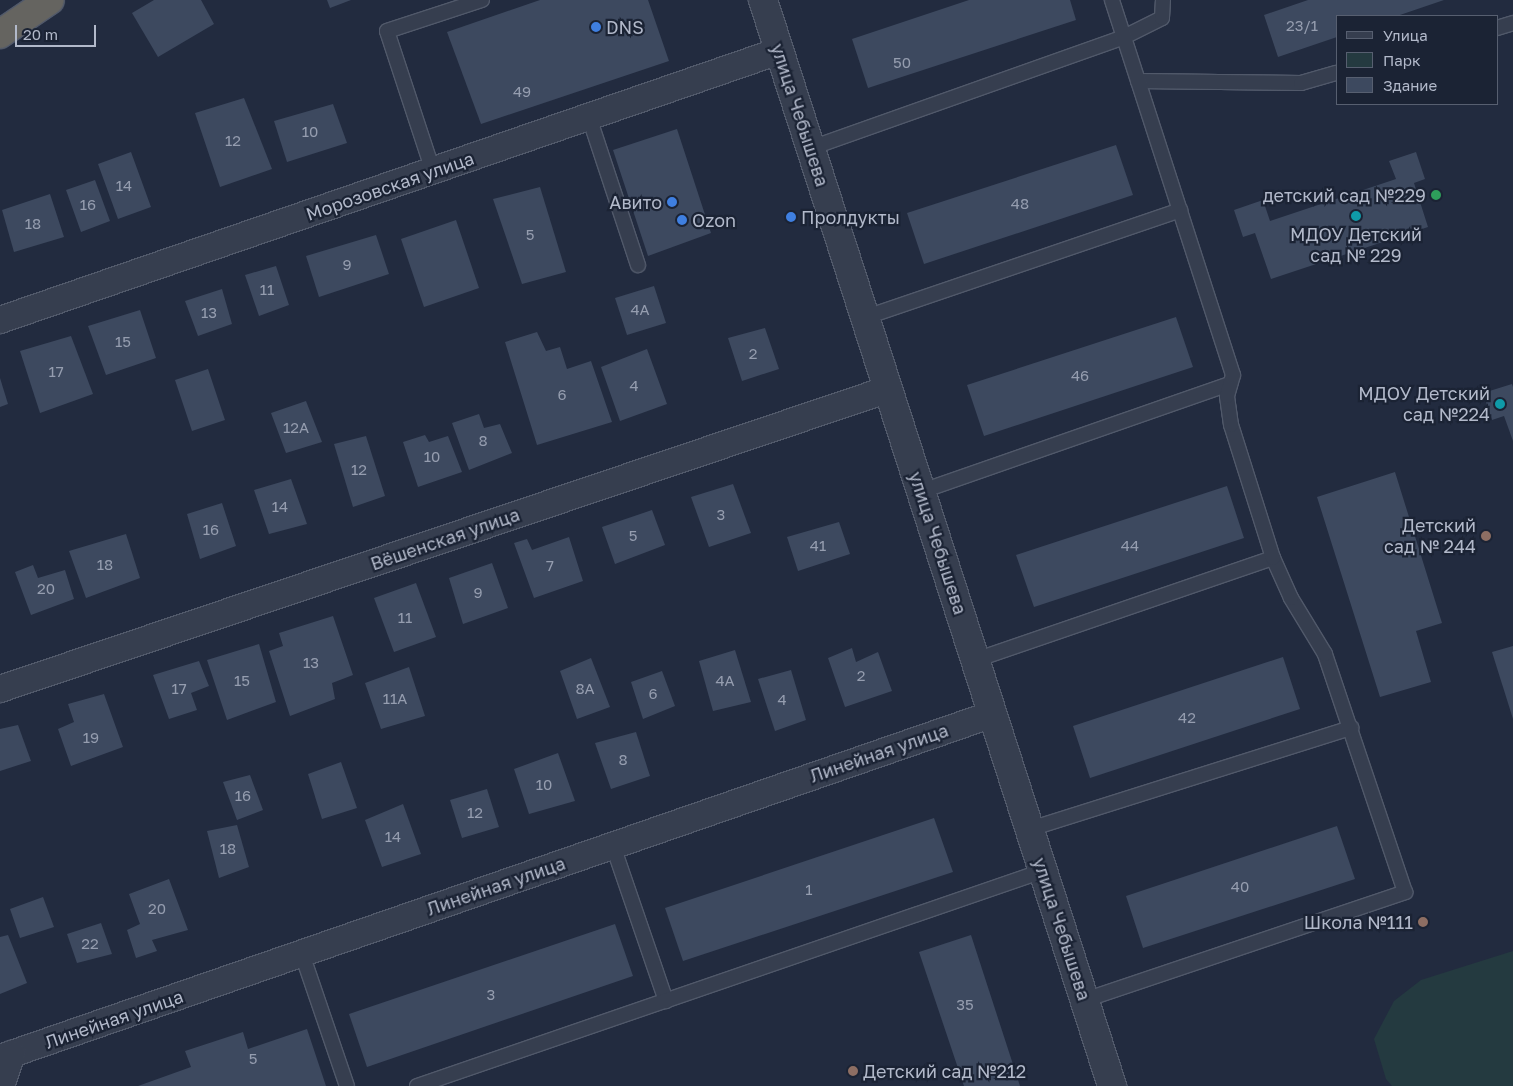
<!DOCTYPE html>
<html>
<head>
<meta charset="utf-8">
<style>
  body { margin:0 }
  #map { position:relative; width:1513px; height:1086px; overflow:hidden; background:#222b3f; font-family:"Golos Text",sans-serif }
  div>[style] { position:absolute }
  .green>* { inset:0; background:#243a40 }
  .building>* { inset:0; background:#3d495f }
  .roads { filter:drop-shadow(1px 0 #51596a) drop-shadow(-1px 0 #51596a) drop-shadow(0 1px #51596a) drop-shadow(0 -1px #51596a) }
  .service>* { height:14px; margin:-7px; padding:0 7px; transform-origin:7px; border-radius:7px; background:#363e4f }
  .minor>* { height:26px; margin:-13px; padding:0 13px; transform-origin:13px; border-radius:13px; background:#363e4f }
  .tertiary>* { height:28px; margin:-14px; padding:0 14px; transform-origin:14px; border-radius:14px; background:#363e4f }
  .trunk>* { height:28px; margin:-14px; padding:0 14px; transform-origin:14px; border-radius:14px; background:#656460 }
  .dots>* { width:14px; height:14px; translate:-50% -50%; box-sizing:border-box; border:2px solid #1b2334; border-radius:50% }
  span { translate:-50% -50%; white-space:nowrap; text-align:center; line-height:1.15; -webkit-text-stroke:4.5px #1b2334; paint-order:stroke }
  .number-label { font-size:15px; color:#959daf }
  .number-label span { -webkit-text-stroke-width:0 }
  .poi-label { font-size:18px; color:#b2b9ca }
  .left { translate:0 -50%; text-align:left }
  .right { translate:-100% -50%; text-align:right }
  .street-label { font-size:18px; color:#b2b9ca }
  .legend { position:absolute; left:1336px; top:15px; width:162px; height:90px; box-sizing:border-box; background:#1b2334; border:1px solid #575f70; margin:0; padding:6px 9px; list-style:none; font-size:15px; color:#b2b9ca }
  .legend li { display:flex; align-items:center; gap:10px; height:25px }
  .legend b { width:25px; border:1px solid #575f70 }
  .scale { position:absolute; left:15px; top:25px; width:81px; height:22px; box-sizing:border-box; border:2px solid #b2b9ca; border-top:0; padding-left:6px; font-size:15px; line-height:18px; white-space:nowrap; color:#b2b9ca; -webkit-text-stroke:4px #1b2334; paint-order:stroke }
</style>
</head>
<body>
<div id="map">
  <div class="green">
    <i style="clip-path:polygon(1513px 951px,1513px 1086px,1392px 1086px,1386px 1079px,1374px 1039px,1394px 1001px,1421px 980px)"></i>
  </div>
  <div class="building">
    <i style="clip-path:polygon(154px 0,201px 0,214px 24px,158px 57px,132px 13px)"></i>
    <i style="clip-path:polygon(327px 0,351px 0,330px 8px)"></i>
    <i style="clip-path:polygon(540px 0,648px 0,669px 61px,481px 124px,447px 32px)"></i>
    <i style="clip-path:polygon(969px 0,1070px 0,1076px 20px,868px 88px,852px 39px)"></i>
    <i style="clip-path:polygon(1308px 0,1444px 0,1397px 16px,1337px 16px,1337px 37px,1278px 57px,1264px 15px)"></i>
    <i style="clip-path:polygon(244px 98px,272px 169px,220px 187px,195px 113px)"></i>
    <i style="clip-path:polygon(333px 104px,347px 143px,287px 162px,274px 121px)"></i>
    <i style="clip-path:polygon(677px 129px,711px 233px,648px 256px,613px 150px)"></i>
    <i style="clip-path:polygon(1116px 145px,1133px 195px,924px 264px,907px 213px)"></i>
    <i style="clip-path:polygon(131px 152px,151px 207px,118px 219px,98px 164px)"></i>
    <i style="clip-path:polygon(1416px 152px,1425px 179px,1414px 183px,1428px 227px,1271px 279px,1255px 233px,1243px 237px,1234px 210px,1263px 200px,1270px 221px,1396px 179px,1389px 161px)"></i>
    <i style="clip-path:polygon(95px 180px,110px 221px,81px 232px,66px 190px)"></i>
    <i style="clip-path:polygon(540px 187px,566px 272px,522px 284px,493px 199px)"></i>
    <i style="clip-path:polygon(50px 194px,64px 237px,14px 252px,2px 210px)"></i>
    <i style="clip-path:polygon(456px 220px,479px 288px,424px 307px,401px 239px)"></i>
    <i style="clip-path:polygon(376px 235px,389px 274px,319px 297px,306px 256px)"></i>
    <i style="clip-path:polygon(276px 266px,289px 305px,259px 316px,245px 275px)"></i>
    <i style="clip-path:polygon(654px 286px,666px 323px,627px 335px,615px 298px)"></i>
    <i style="clip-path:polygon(222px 289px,232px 324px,198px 336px,185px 301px)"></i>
    <i style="clip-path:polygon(140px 310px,156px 358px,106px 375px,88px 326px)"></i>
    <i style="clip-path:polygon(1176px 317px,1193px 367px,984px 436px,967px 385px)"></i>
    <i style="clip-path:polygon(765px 328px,779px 369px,742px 381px,728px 338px)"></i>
    <i style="clip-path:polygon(537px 332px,546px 351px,560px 347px,567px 369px,591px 361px,612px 422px,537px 445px,505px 342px)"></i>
    <i style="clip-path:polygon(71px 336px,93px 394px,40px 413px,20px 351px)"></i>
    <i style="clip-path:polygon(647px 349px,667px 404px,620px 421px,601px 367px)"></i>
    <i style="clip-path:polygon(208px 369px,225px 420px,192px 431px,175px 380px)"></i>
    <i style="clip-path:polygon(0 378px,8px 404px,0 407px)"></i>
    <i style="clip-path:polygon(1512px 384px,1513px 387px,1513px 441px,1504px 416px,1492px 420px,1483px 393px)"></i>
    <i style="clip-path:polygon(306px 401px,322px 442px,286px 453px,271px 413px)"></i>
    <i style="clip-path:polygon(479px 414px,484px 428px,500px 424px,512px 453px,469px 470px,452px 423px)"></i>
    <i style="clip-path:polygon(425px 435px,429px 442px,448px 436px,462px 472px,418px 487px,403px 442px)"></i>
    <i style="clip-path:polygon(366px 436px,385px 496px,353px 507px,334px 444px)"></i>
    <i style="clip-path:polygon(1395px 472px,1442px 623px,1416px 631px,1431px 682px,1380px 697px,1317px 497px)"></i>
    <i style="clip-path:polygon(291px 479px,307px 524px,269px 534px,254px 490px)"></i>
    <i style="clip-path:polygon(733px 484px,751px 533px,709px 547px,691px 497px)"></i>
    <i style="clip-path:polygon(1227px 486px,1244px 538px,1034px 607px,1016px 555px)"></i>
    <i style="clip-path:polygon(222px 503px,236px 546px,200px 559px,187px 514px)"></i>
    <i style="clip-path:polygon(652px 510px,665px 545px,615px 564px,602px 527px)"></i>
    <i style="clip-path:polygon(839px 522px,850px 554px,798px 571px,787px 537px)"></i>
    <i style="clip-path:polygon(126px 534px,140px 578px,86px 598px,69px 551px)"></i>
    <i style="clip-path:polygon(569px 537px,583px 581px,534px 598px,514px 543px,527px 539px,532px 550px)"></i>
    <i style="clip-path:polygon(492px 563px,508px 608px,463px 624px,449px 578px)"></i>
    <i style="clip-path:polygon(33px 565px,38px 578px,65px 570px,74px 599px,31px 615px,15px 572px)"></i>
    <i style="clip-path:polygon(416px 583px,436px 637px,394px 652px,374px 598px)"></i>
    <i style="clip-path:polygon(333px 616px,353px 675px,332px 683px,335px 699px,290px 716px,269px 651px,283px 646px,279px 633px)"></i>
    <i style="clip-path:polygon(259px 644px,276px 702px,227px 720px,207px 660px)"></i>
    <i style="clip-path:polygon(1513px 646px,1513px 719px,1492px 652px)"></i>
    <i style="clip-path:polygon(852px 648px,856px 662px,878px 652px,892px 691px,845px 707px,828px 658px)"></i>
    <i style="clip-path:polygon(735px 650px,751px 702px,713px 711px,699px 661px)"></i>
    <i style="clip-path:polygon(1283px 657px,1300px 709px,1090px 778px,1073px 726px)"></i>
    <i style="clip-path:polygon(591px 658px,610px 707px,577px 719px,560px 671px)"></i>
    <i style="clip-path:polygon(199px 661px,209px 686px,191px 693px,197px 710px,169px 719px,153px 675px)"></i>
    <i style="clip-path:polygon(409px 667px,425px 716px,381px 729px,365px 683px)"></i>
    <i style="clip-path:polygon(791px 670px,806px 720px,775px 731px,758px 679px)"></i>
    <i style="clip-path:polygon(662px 671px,675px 706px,643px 719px,631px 682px)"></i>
    <i style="clip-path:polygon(104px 694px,123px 747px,71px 766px,58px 729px,74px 722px,68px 704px)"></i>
    <i style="clip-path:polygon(18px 725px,31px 761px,0 771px,0 729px)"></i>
    <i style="clip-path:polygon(636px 732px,650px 776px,611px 789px,595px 743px)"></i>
    <i style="clip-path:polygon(558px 753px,575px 801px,529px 814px,514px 769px)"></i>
    <i style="clip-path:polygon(341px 762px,357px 808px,322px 819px,308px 774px)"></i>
    <i style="clip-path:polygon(250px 775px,263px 810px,237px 820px,223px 782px)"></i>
    <i style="clip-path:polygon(487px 789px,499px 827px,462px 838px,450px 800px)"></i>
    <i style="clip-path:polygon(403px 804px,421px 854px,382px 867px,365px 820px)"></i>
    <i style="clip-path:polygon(934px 818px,953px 872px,683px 961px,665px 908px)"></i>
    <i style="clip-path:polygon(237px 825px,249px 867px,219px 878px,207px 831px)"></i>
    <i style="clip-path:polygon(1337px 826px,1355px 879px,1143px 948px,1126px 896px)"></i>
    <i style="clip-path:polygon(169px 879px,188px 930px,152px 940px,157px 951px,136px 958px,127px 930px,140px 924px,129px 894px)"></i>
    <i style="clip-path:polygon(43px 897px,54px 927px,20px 938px,10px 909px)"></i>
    <i style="clip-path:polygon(101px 923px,112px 954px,77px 963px,67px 934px)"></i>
    <i style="clip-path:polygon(615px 924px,633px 976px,367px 1067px,349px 1014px)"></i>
    <i style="clip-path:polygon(8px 935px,27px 983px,0 994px,0 937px)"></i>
    <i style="clip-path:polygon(971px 935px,1020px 1086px,964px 1086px,919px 952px)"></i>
    <i style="clip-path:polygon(307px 1029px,326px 1086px,138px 1086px,191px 1067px,185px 1051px,243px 1032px,248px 1049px)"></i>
  </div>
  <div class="roads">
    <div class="service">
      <i style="left:1497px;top:28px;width:17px;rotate:-17deg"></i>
      <i style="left:1138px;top:81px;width:163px;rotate:0.7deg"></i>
      <i style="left:1301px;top:83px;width:37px;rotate:-16deg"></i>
      <i style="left:589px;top:117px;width:156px;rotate:71.7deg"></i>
      <i style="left:811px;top:148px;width:332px;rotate:-19.5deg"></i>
      <i style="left:1124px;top:37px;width:42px;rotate:-26.6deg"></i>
      <i style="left:1162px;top:18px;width:18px;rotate:-87deg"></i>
      <i style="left:433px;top:171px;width:147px;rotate:-108.2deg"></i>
      <i style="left:387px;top:31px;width:100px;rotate:-18.1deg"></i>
      <i style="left:866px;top:317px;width:332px;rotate:-18.8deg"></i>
      <i style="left:922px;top:491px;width:326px;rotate:-19.2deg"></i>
      <i style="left:975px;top:660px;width:315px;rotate:-18.9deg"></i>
      <i style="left:1030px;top:829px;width:337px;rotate:-17.5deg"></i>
      <i style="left:613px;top:846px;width:164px;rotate:71.1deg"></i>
      <i style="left:302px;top:954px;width:139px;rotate:71.2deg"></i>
      <i style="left:1085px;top:1000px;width:338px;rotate:-18.6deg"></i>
      <i style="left:1405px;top:892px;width:251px;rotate:-108.6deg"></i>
      <i style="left:1325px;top:654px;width:66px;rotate:-121.3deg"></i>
      <i style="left:1291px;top:598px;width:44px;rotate:-114.2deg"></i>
      <i style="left:1273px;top:558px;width:139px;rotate:-107.5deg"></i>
      <i style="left:1231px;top:425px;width:29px;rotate:-98deg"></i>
      <i style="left:1227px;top:396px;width:22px;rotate:-74deg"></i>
      <i style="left:1233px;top:375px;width:394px;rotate:-107.9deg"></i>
      <i style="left:417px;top:1086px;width:662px;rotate:-18.96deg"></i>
    </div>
    <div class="minor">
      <i style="left:0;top:320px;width:824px;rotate:-19.05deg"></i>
      <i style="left:0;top:689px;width:938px;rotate:-18.65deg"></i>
      <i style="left:0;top:1058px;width:1051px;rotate:-19.11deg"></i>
      <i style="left:1px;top:1086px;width:34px;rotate:-71deg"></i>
    </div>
    <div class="tertiary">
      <i style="left:763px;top:0;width:1141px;rotate:72.18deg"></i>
    </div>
    <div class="trunk">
      <i style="left:0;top:34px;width:60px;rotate:-34.2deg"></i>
    </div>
  </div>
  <div class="dots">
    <i style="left:596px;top:27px;background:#3f7fe0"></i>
    <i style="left:1436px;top:195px;background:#2e9e5b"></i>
    <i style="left:672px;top:202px;background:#3f7fe0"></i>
    <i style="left:1356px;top:216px;background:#0f9aa8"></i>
    <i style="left:791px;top:217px;background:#3f7fe0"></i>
    <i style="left:682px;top:220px;background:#3f7fe0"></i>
    <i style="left:1500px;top:404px;background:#0f9aa8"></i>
    <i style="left:1486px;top:536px;background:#8d6e63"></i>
    <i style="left:1423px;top:922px;background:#8d6e63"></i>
    <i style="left:853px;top:1071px;background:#8d6e63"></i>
  </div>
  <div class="number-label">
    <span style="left:1302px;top:26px">23/1</span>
    <span style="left:902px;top:63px">50</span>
    <span style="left:522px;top:92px">49</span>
    <span style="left:310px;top:132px">10</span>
    <span style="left:233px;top:141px">12</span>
    <span style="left:124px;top:186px">14</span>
    <span style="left:1020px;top:204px">48</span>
    <span style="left:88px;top:205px">16</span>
    <span style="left:33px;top:224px">18</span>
    <span style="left:530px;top:235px">5</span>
    <span style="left:347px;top:265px">9</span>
    <span style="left:267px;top:290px">11</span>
    <span style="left:640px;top:310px">4А</span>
    <span style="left:209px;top:313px">13</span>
    <span style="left:123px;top:342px">15</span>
    <span style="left:753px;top:354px">2</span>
    <span style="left:56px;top:372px">17</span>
    <span style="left:1080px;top:376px">46</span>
    <span style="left:634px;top:386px">4</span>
    <span style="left:562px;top:395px">6</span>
    <span style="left:296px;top:428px">12А</span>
    <span style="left:483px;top:441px">8</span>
    <span style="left:432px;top:457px">10</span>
    <span style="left:359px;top:470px">12</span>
    <span style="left:280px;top:507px">14</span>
    <span style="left:721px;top:515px">3</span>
    <span style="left:211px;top:530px">16</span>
    <span style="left:633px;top:536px">5</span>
    <span style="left:818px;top:546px">41</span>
    <span style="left:1130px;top:546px">44</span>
    <span style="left:105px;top:565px">18</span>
    <span style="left:550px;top:566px">7</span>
    <span style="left:46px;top:589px">20</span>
    <span style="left:478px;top:593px">9</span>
    <span style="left:405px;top:618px">11</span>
    <span style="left:311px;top:663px">13</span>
    <span style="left:861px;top:676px">2</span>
    <span style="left:242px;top:681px">15</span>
    <span style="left:725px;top:681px">4А</span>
    <span style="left:179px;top:689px">17</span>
    <span style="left:585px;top:689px">8А</span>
    <span style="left:653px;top:694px">6</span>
    <span style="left:395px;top:699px">11А</span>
    <span style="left:782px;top:700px">4</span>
    <span style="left:1187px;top:718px">42</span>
    <span style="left:91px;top:738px">19</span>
    <span style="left:623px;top:760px">8</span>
    <span style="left:544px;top:785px">10</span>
    <span style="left:243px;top:796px">16</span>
    <span style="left:475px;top:813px">12</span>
    <span style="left:393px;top:837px">14</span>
    <span style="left:228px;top:849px">18</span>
    <span style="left:1240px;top:887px">40</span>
    <span style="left:809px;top:890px">1</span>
    <span style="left:157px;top:909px">20</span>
    <span style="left:90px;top:944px">22</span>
    <span style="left:491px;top:995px">3</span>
    <span style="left:965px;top:1005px">35</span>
    <span style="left:253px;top:1059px">5</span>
  </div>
  <div class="poi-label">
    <span class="left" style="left:606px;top:27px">DNS</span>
    <span class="right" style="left:1426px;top:195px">детский сад №229</span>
    <span class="right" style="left:662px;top:202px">Авито</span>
    <span class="left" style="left:801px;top:217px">Пролдукты</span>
    <span class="left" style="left:692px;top:220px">Ozon</span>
    <span style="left:1356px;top:245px">МДОУ Детский<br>сад № 229</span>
    <span class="right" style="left:1490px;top:404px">МДОУ Детский<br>сад №224</span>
    <span class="right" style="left:1476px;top:536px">Детский<br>сад № 244</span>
    <span class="right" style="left:1413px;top:922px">Школа №111</span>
    <span class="left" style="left:863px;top:1071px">Детский сад №212</span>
  </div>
  <div class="street-label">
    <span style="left:800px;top:115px;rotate:72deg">улица Чебышева</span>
    <span style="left:390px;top:186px;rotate:-19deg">Морозовская улица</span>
    <span style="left:445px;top:539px;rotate:-19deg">Вёшенская улица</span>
    <span style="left:938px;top:543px;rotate:72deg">улица Чебышева</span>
    <span style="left:879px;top:753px;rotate:-19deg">Линейная улица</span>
    <span style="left:496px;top:886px;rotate:-19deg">Линейная улица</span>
    <span style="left:1062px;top:929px;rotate:72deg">улица Чебышева</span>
    <span style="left:114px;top:1019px;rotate:-19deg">Линейная улица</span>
  </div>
  <ul class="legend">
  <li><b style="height:6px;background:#363e4f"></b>Улица</li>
  <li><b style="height:14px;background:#243a40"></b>Парк</li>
  <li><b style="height:14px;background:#3d495f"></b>Здание</li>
  </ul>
  <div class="scale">20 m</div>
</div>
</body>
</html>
